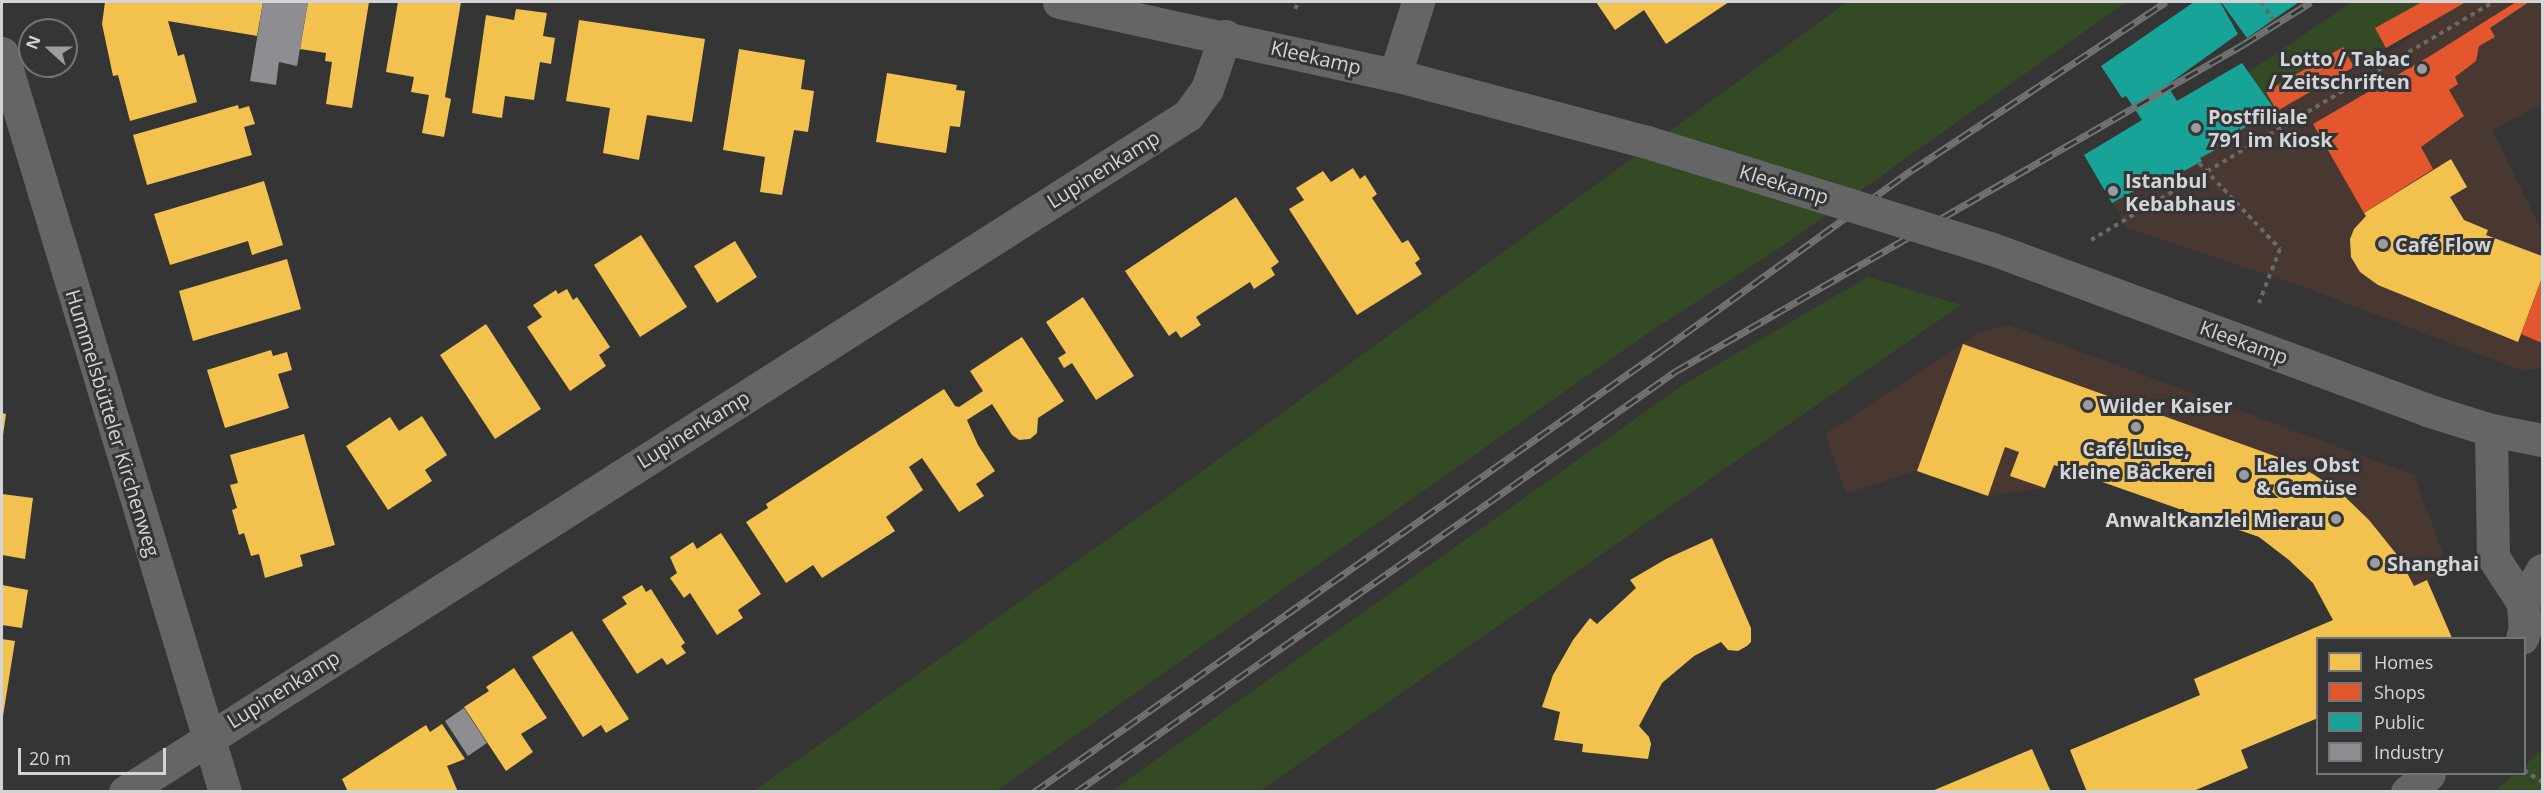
<!DOCTYPE html>
<html>
<head>
<meta charset="utf-8">
<style>
  body { margin:0 }
  #map { position:relative; width:2544px; height:793px; overflow:hidden; background:#353536; font-family:"Open Sans",sans-serif }
  div>[style] { position:absolute }
  .commercial>* { inset:0; background:#483831 }
  .green>* { inset:0; background:#344a25 }
  .homes>* { inset:0; background:#f2c14e }
  .shops>* { inset:0; background:#e4572e }
  .public>* { inset:0; background:#17a398 }
  .industry>* { inset:0; background:#8d8d92 }
  .path>* { height:4px; margin-top:-2px; transform-origin:0; background:repeating-linear-gradient(90deg,#696969 0 4.5px,transparent 0 9px) }
  .minor>* { height:33px; margin:-16.5px; padding:0 16.5px; transform-origin:16.5px; border-radius:16.5px; background:#656565 }
  .rail>* { height:7px; margin-top:-3.5px; transform-origin:0; background:repeating-linear-gradient(90deg,#343537 0 14px,#747373 0 28px); box-sizing:border-box; border-block:2px solid #747373 }
  .minor-bridge>* { height:33px; margin:-16.5px; padding:0 16.5px; transform-origin:16.5px; border-radius:16.5px; background:#656565 }
  .dots>* { width:16px; height:16px; translate:-50% -50%; box-sizing:border-box; border:3px solid #343537; border-radius:50% }
  span { translate:-50% -50%; white-space:nowrap; text-align:center; line-height:1.15; -webkit-text-stroke:6px #343537; paint-order:stroke }
  .street-label { font-size:20px; color:#d4d4d6 }
  .poi-label { font-size:20px; color:#d4d4d6; font-weight:700 }
  .right { translate:-100% -50%; text-align:right }
  .left { translate:0 -50%; text-align:left }
  .frame { position:absolute; inset:0; border:3px solid #d4d4d6; pointer-events:none }
  .legend { position:absolute; left:2316px; top:637px; width:210px; height:138px; box-sizing:border-box; background:#343537; border:2px solid #747577; margin:0; padding:8px 10px; list-style:none; font-size:18px; color:#d4d4d6 }
  .legend li { display:flex; align-items:center; gap:12px; height:30px }
  .legend b { width:30px; border:2px solid #747577 }
  .north { position:absolute; left:18px; top:18px; width:60px; height:60px; box-sizing:border-box; background:#343537; border:2px solid #747577; border-radius:50%; rotate:291deg; font-size:16px; font-weight:700; line-height:24px; text-align:center; color:#d4d4d6 }
  .north::after { content:''; display:block; margin:auto; width:21px; height:27px; background:#9c9c9e; clip-path:polygon(50% 0,100% 100%,50% 72%,0 100%) }
  .scale { position:absolute; left:18px; top:748px; width:148px; height:27px; box-sizing:border-box; border:3px solid #d4d4d6; border-top:0; padding-left:8px; font-size:18px; line-height:21px; white-space:nowrap; color:#d4d4d6; -webkit-text-stroke:4px #343537; paint-order:stroke }
</style>
</head>
<body>
<div id="map">
  <div class="commercial">
    <i style="clip-path:polygon(2454px 2px,2542px 2px,2542px 104px,2492px 130px,2542px 231px,2542px 368px,2523px 371px,2304px 287px,2127px 228px,2084px 155px,2242px 63px,2275px 110px,2399px 46px)"></i>
    <i style="clip-path:polygon(2008px 325px,2414px 475px,2449px 571px,2333px 620px,2313px 583px,2289px 560px,2259px 537px,2055px 465px,2045px 488px,1988px 496px,1917px 471px,1846px 493px,1825px 434px,1978px 333px)"></i>
  </div>
  <div class="green">
    <i style="clip-path:polygon(1847px 2px,2126px 2px,1781px 247px,1648px 333px,996px 791px,753px 792px,1150px 509px)"></i>
    <i style="clip-path:polygon(2352px 2px,2467px 2px,2275px 110px,2247px 73px)"></i>
    <i style="clip-path:polygon(1868px 277px,1961px 305px,1260px 791px,1112px 791px,1683px 385px)"></i>
    <i style="clip-path:polygon(2539px 752px,2542px 755px,2542px 791px,2495px 791px,2515px 774px,2524px 774px,2525px 765px)"></i>
  </div>
  <div class="homes">
    <i style="clip-path:polygon(105px 2px,263px 2px,257px 36px,168px 21px,178px 56px,184px 54px,197px 102px,130px 121px,118px 75px,113px 76px,102px 24px)"></i>
    <i style="clip-path:polygon(308px 2px,369px 2px,352px 108px,326px 104px,332px 62px,325px 61px,326px 53px,300px 49px)"></i>
    <i style="clip-path:polygon(398px 2px,461px 2px,445px 97px,451px 99px,444px 137px,422px 133px,429px 95px,411px 92px,414px 77px,386px 72px)"></i>
    <i style="clip-path:polygon(1596px 2px,1729px 2px,1666px 44px,1644px 10px,1615px 30px)"></i>
    <i style="clip-path:polygon(516px 9px,547px 13px,543px 36px,555px 38px,551px 64px,540px 62px,534px 100px,505px 96px,502px 118px,472px 113px,486px 15px,514px 20px)"></i>
    <i style="clip-path:polygon(579px 20px,705px 39px,692px 122px,647px 115px,639px 160px,603px 153px,610px 108px,566px 101px)"></i>
    <i style="clip-path:polygon(739px 49px,805px 60px,801px 89px,814px 91px,808px 132px,794px 130px,782px 195px,760px 192px,765px 157px,723px 150px)"></i>
    <i style="clip-path:polygon(887px 73px,957px 85px,956px 90px,965px 91px,960px 127px,950px 126px,946px 153px,876px 142px)"></i>
    <i style="clip-path:polygon(238px 105px,239px 109px,249px 106px,255px 124px,244px 127px,252px 155px,147px 185px,133px 135px)"></i>
    <i style="clip-path:polygon(2451px 159px,2467px 187px,2450px 197px,2464px 220px,2488px 230px,2486px 235px,2542px 256px,2542px 278px,2518px 342px,2378px 285px,2360px 272px,2351px 257px,2350px 239px,2354px 229px,2366px 216px,2364px 213px)"></i>
    <i style="clip-path:polygon(1353px 168px,1360px 179px,1365px 175px,1377px 194px,1372px 198px,1402px 243px,1408px 240px,1420px 259px,1415px 263px,1422px 274px,1357px 315px,1289px 209px,1304px 200px,1296px 188px,1323px 171px,1331px 182px)"></i>
    <i style="clip-path:polygon(264px 181px,283px 245px,252px 255px,248px 241px,170px 265px,154px 214px)"></i>
    <i style="clip-path:polygon(1236px 197px,1279px 262px,1271px 268px,1275px 275px,1254px 289px,1250px 282px,1196px 317px,1201px 325px,1181px 338px,1176px 331px,1169px 336px,1125px 271px)"></i>
    <i style="clip-path:polygon(641px 235px,687px 307px,640px 337px,594px 265px)"></i>
    <i style="clip-path:polygon(735px 241px,757px 277px,717px 303px,694px 266px)"></i>
    <i style="clip-path:polygon(287px 259px,301px 309px,193px 341px,179px 291px)"></i>
    <i style="clip-path:polygon(567px 289px,573px 300px,577px 297px,610px 347px,599px 355px,606px 366px,570px 391px,527px 327px,542px 317px,533px 305px,556px 290px,558px 294px)"></i>
    <i style="clip-path:polygon(1083px 297px,1134px 376px,1096px 400px,1072px 363px,1064px 368px,1058px 358px,1066px 353px,1046px 322px)"></i>
    <i style="clip-path:polygon(486px 324px,541px 409px,495px 439px,440px 355px)"></i>
    <i style="clip-path:polygon(1022px 337px,1064px 401px,1038px 418px,1037px 433px,1030px 439px,1019px 440px,1012px 435px,992px 404px,967px 420px,978px 445px,995px 471px,976px 484px,984px 496px,959px 512px,922px 458px,909px 467px,923px 490px,886px 517px,895px 531px,822px 578px,813px 565px,786px 583px,746px 522px,768px 508px,766px 504px,944px 389px,955px 406px,959px 407px,983px 391px,970px 371px)"></i>
    <i style="clip-path:polygon(1963px 344px,2286px 460px,2313px 474px,2340px 492px,2369px 520px,2398px 556px,2414px 586px,2427px 580px,2452px 638px,2318px 638px,2318px 718px,2241px 750px,2248px 768px,2191px 792px,2087px 792px,2070px 750px,2200px 695px,2194px 679px,2333px 620px,2313px 583px,2289px 560px,2259px 537px,2054px 465px,2045px 488px,2010px 476px,2019px 452px,2005px 447px,1988px 496px,1917px 471px)"></i>
    <i style="clip-path:polygon(271px 350px,273px 356px,287px 352px,292px 370px,278px 374px,289px 408px,225px 428px,207px 370px)"></i>
    <i style="clip-path:polygon(2px 413px,6px 414px,3px 435px,2px 435px)"></i>
    <i style="clip-path:polygon(422px 416px,447px 455px,425px 470px,432px 481px,388px 510px,346px 446px,390px 417px,399px 431px)"></i>
    <i style="clip-path:polygon(304px 434px,335px 545px,300px 555px,303px 566px,265px 578px,259px 554px,251px 556px,244px 533px,239px 535px,232px 510px,237px 508px,230px 485px,238px 483px,230px 455px)"></i>
    <i style="clip-path:polygon(2px 494px,33px 498px,25px 559px,2px 555px)"></i>
    <i style="clip-path:polygon(721px 533px,761px 594px,738px 610px,743px 618px,717px 635px,690px 593px,684px 598px,670px 578px,677px 573px,670px 557px,693px 542px,697px 549px)"></i>
    <i style="clip-path:polygon(1712px 538px,1751px 628px,1751px 642px,1747px 646px,1738px 651px,1728px 650px,1721px 642px,1694px 656px,1662px 683px,1639px 726px,1649px 737px,1651px 744px,1648px 759px,1582px 752px,1583px 744px,1554px 740px,1560px 712px,1542px 707px,1553px 675px,1573px 640px,1590px 618px,1597px 624px,1636px 588px,1630px 580px,1666px 559px)"></i>
    <i style="clip-path:polygon(2px 585px,28px 590px,22px 628px,2px 625px)"></i>
    <i style="clip-path:polygon(642px 585px,646px 592px,651px 589px,685px 643px,681px 646px,686px 653px,667px 665px,662px 658px,637px 674px,602px 620px,627px 604px,622px 597px)"></i>
    <i style="clip-path:polygon(572px 631px,629px 719px,606px 733px,601px 725px,583px 737px,532px 657px)"></i>
    <i style="clip-path:polygon(2px 639px,15px 641px,3px 716px,2px 716px)"></i>
    <i style="clip-path:polygon(514px 668px,547px 718px,521px 734px,533px 752px,506px 771px,464px 707px,489px 691px,486px 687px)"></i>
    <i style="clip-path:polygon(442px 724px,465px 759px,447px 766px,458px 792px,348px 792px,342px 779px,426px 725px,430px 732px)"></i>
    <i style="clip-path:polygon(2032px 749px,2051px 792px,1932px 792px,1932px 791px)"></i>
  </div>
  <div class="shops">
    <i style="clip-path:polygon(2422px 2px,2464px 3px,2386px 48px,2375px 28px)"></i>
    <i style="clip-path:polygon(2516px 2px,2529px 2px,2490px 28px,2495px 37px,2479px 46px,2476px 61px,2455px 77px,2458px 84px,2449px 90px,2464px 116px,2421px 147px,2433px 169px,2364px 213px,2313px 124px,2430px 56px)"></i>
    <i style="clip-path:polygon(2343px 47px,2354px 67px,2277px 111px,2266px 92px)"></i>
    <i style="clip-path:polygon(2542px 278px,2542px 343px,2521px 334px)"></i>
  </div>
  <div class="public">
    <i style="clip-path:polygon(2194px 2px,2220px 2px,2238px 34px,2167px 85px,2177px 101px,2242px 63px,2275px 110px,2227px 138px,2228px 140px,2213px 148px,2215px 150px,2200px 158px,2202px 161px,2184px 171px,2182px 169px,2169px 177px,2167px 174px,2153px 183px,2152px 181px,2112px 203px,2084px 155px,2142px 120px,2126px 96px,2122px 98px,2101px 66px)"></i>
    <i style="clip-path:polygon(2221px 2px,2299px 2px,2247px 38px)"></i>
  </div>
  <div class="industry">
    <i style="clip-path:polygon(263px 2px,308px 2px,297px 66px,279px 62px,276px 85px,250px 81px)"></i>
    <i style="clip-path:polygon(464px 708px,487px 743px,468px 756px,445px 721px)"></i>
  </div>
  <div class="path">
    <i style="left:2261px;top:2px;width:21px;rotate:55deg"></i>
    <i style="left:1295px;top:9px;width:8px;rotate:-60deg"></i>
    <i style="left:2199px;top:163px;width:118px;rotate:46.7deg"></i>
    <i style="left:2280px;top:249px;width:58px;rotate:111.3deg"></i>
    <i style="left:2091px;top:240px;width:467px;rotate:-30.6deg"></i>
    <i style="left:2524px;top:770px;width:22px;rotate:34deg"></i>
  </div>
  <div class="minor">
    <i style="left:1059px;top:2px;width:344px;rotate:12.3deg"></i>
    <i style="left:1395px;top:75px;width:261px;rotate:14.9deg"></i>
    <i style="left:2px;top:53px;width:772px;rotate:73.21deg"></i>
    <i style="left:1395px;top:75px;width:77px;rotate:-72.5deg"></i>
    <i style="left:1990px;top:248px;width:466px;rotate:20.3deg"></i>
    <i style="left:2427px;top:410px;width:67px;rotate:17.4deg"></i>
    <i style="left:2491px;top:430px;width:52px;rotate:11.1deg"></i>
    <i style="left:2491px;top:430px;width:127px;rotate:89.1deg"></i>
    <i style="left:2493px;top:557px;width:55px;rotate:56.9deg"></i>
    <i style="left:2523px;top:603px;width:26px;rotate:86deg"></i>
    <i style="left:2525px;top:629px;width:9px;rotate:108deg"></i>
    <i style="left:2523px;top:603px;width:38px;rotate:-60deg"></i>
    <i style="left:125px;top:792px;width:1260px;rotate:-32.49deg"></i>
    <i style="left:1188px;top:115px;width:32px;rotate:-54deg"></i>
    <i style="left:1207px;top:89px;width:56px;rotate:-71.2deg"></i>
    <i style="left:2407px;top:792px;width:28px;rotate:-39deg"></i>
  </div>
  <div class="rail">
    <i style="left:1034px;top:792px;width:768px;rotate:-35.14deg"></i>
    <i style="left:1662px;top:350px;width:308px;rotate:-35.8deg"></i>
    <i style="left:1912px;top:170px;width:305px;rotate:-33.5deg"></i>
    <i style="left:1076px;top:792px;width:733px;rotate:-35.06deg"></i>
    <i style="left:1676px;top:371px;width:655px;rotate:-29.93deg"></i>
    <i style="left:2244px;top:44px;width:79px;rotate:-32.1deg"></i>
  </div>
  <div class="minor-bridge">
    <i style="left:1647px;top:142px;width:359px;rotate:17.2deg"></i>
  </div>
  <div class="dots">
    <i style="left:2422px;top:69px;background:#9c9c9e"></i>
    <i style="left:2196px;top:128px;background:#9c9c9e"></i>
    <i style="left:2113px;top:191px;background:#9c9c9e"></i>
    <i style="left:2383px;top:244px;background:#9c9c9e"></i>
    <i style="left:2088px;top:405px;background:#9c9c9e"></i>
    <i style="left:2136px;top:427px;background:#9c9c9e"></i>
    <i style="left:2244px;top:475px;background:#9c9c9e"></i>
    <i style="left:2336px;top:519px;background:#9c9c9e"></i>
    <i style="left:2375px;top:563px;background:#9c9c9e"></i>
  </div>
  <div class="street-label">
    <span style="left:1316px;top:57px;rotate:13deg">Kleekamp</span>
    <span style="left:1103px;top:169px;rotate:-32deg">Lupinenkamp</span>
    <span style="left:1784px;top:184px;rotate:17deg">Kleekamp</span>
    <span style="left:2244px;top:342px;rotate:20deg">Kleekamp</span>
    <span style="left:113px;top:423px;rotate:73deg">Hummelsbütteler Kirchenweg</span>
    <span style="left:693px;top:429px;rotate:-32deg">Lupinenkamp</span>
    <span style="left:283px;top:689px;rotate:-32deg">Lupinenkamp</span>
  </div>
  <div class="poi-label">
    <span class="right" style="left:2410px;top:70px">Lotto / Tabac<br>/ Zeitschriften</span>
    <span class="left" style="left:2208px;top:128px">Postfiliale<br>791 im Kiosk</span>
    <span class="left" style="left:2125px;top:192px">Istanbul<br>Kebabhaus</span>
    <span class="left" style="left:2395px;top:244px">Café Flow</span>
    <span class="left" style="left:2100px;top:405px">Wilder Kaiser</span>
    <span style="left:2136px;top:460px">Café Luise,<br>kleine Bäckerei</span>
    <span class="left" style="left:2256px;top:476px">Lales Obst<br>&amp; Gemüse</span>
    <span class="right" style="left:2324px;top:519px">Anwaltkanzlei Mierau</span>
    <span class="left" style="left:2387px;top:563px">Shanghai</span>
  </div>
  <div class="frame"></div>
  <ul class="legend">
  <li><b style="height:16px;background:#f2c14e"></b>Homes</li>
  <li><b style="height:16px;background:#e4572e"></b>Shops</li>
  <li><b style="height:16px;background:#17a398"></b>Public</li>
  <li><b style="height:16px;background:#8d8d92"></b>Industry</li>
  </ul>
  <div class="north">N</div>
  <div class="scale">20 m</div>
</div>
</body>
</html>
